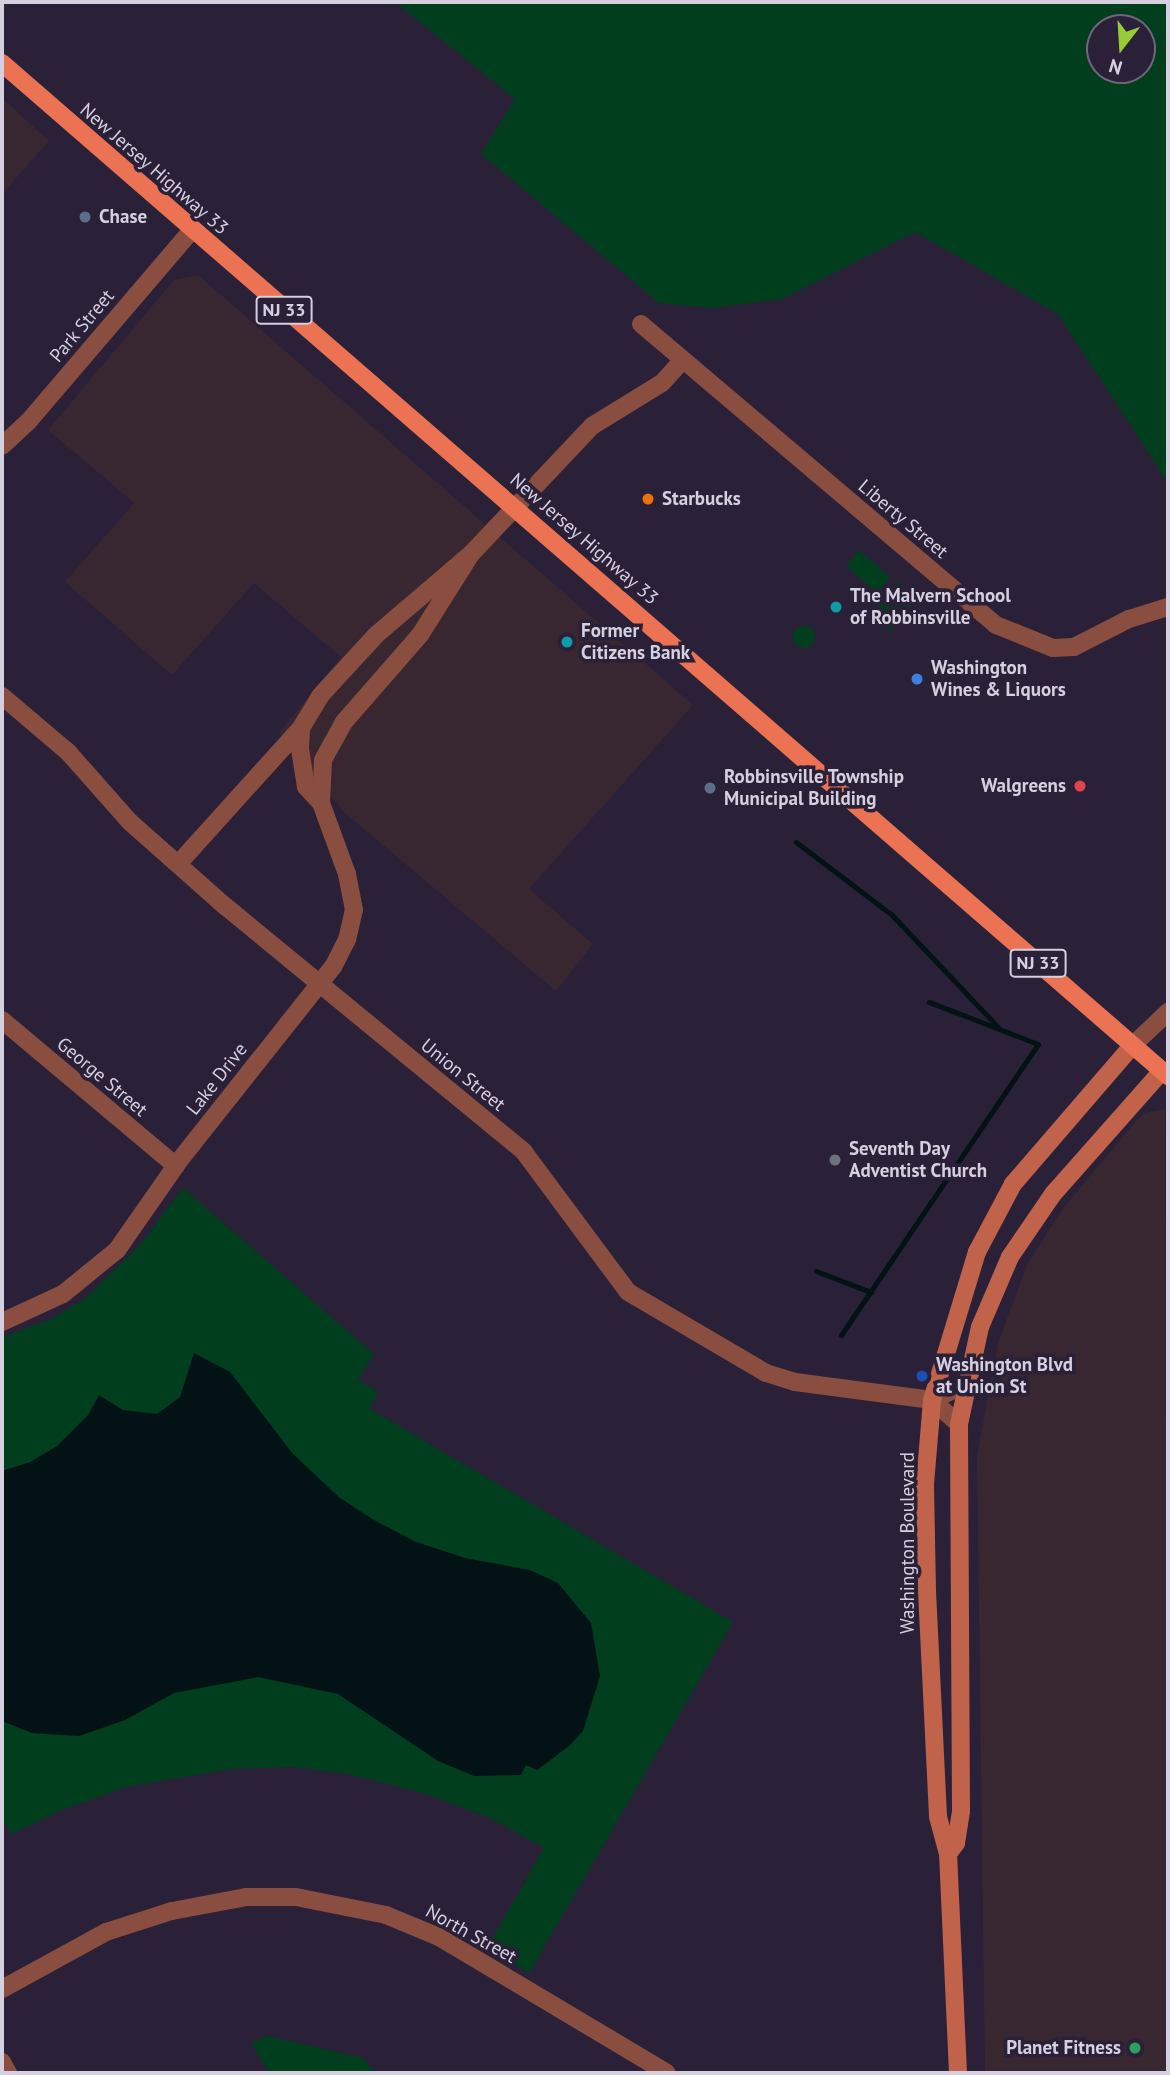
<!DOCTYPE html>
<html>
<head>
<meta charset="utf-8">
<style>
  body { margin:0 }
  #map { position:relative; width:1170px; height:2075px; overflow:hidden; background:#2a2037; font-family:"PT Sans",sans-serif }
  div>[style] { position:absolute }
  .commercial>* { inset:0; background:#382731 }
  .green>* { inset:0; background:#003e1d }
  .round { border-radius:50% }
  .water>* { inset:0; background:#021215 }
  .stream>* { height:5px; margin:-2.5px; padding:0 2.5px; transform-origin:2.5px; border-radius:2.5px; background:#021215 }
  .street>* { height:18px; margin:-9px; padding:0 9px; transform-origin:9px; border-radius:9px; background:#894e3f }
  .secondary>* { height:18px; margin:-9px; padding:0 9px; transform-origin:9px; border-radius:9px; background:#c1634a }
  .primary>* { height:18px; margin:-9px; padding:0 9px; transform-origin:9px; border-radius:9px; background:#eb7252 }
  .dots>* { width:19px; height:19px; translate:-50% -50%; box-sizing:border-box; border:4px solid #2a2037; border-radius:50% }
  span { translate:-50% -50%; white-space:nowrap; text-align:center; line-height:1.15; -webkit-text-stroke:7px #2a2037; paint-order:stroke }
  .shield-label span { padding:2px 5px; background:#2a2037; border:2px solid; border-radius:5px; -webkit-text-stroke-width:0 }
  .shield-label { font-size:18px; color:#d5d0df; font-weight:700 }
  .street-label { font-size:19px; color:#d5d0df }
  .poi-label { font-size:19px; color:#d5d0df; font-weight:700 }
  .left { translate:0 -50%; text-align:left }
  .right { translate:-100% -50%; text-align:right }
  .frame { position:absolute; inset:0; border:4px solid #d5d0df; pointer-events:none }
  .north { position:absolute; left:1086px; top:14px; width:70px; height:70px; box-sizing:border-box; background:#2a2037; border:2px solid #6e667a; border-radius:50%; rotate:197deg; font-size:19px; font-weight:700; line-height:28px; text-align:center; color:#d5d0df }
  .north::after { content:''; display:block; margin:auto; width:24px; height:32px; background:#97cc38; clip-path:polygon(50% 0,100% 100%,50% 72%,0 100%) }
</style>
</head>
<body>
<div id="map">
  <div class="commercial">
    <i style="clip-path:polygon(2px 98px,49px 141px,2px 194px)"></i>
    <i style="clip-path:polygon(198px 275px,693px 705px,529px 889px,593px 944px,556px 991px,344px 812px,279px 733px,341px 657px,254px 583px,172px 675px,65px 582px,134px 503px,48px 430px,174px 280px)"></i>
    <i style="clip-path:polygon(1165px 1109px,1168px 2073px,985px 2073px,977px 1456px,998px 1343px,1027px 1265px,1063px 1208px,1143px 1113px)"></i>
  </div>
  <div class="green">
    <i style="clip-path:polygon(evenodd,395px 2px,1168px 2px,1168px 483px,1058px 314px,915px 232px,782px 299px,713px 308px,659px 303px,481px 154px,515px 99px,395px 2px,1100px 28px,1142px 28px,1142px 70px,1100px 70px,1100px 28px)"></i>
    <i style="clip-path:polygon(859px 550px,890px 577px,877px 593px,846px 566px)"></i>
    <i style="clip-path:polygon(898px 582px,919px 599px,891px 631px,871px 614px)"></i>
    <i class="round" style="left:793px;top:626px;width:22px;height:22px"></i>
    <i style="clip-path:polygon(183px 1188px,374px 1354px,358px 1380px,378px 1392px,370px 1409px,733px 1622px,529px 1973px,487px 1948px,544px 1848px,492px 1819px,423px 1793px,349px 1774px,294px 1767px,231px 1769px,126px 1787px,62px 1810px,12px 1834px,2px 1820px,2px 1337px,51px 1319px,84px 1299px,139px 1246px)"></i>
    <i style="clip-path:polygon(268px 2036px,363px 2058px,375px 2073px,269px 2073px,251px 2043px)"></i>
  </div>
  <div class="water">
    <i style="clip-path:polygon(194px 1353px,230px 1372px,293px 1454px,340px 1498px,374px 1520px,416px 1542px,465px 1558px,530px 1570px,558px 1583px,591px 1623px,600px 1676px,583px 1731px,569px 1746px,537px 1770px,526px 1765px,521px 1775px,474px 1776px,438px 1761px,338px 1694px,258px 1677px,174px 1693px,125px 1720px,79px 1736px,32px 1733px,2px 1721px,2px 1471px,30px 1462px,57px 1446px,88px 1415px,99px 1395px,123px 1410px,157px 1414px,180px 1397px)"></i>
  </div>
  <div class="stream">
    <i style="left:796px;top:842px;width:121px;rotate:37.2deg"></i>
    <i style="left:892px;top:915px;width:156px;rotate:46.6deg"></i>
    <i style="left:816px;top:1271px;width:59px;rotate:20.9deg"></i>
    <i style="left:841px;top:1335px;width:351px;rotate:-55.9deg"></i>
    <i style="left:1038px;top:1044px;width:117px;rotate:-158.9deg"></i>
  </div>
  <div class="street">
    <i style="left:641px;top:324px;width:465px;rotate:40.3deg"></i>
    <i style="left:996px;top:625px;width:61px;rotate:22deg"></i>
    <i style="left:1053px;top:648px;width:21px;rotate:-3deg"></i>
    <i style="left:1074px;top:647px;width:62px;rotate:-27deg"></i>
    <i style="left:1129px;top:619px;width:41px;rotate:-17.1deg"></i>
    <i style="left:2px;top:446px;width:35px;rotate:-43deg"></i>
    <i style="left:28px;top:422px;width:253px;rotate:-49.5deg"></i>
    <i style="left:2px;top:696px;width:87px;rotate:40.3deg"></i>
    <i style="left:68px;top:752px;width:94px;rotate:48.5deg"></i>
    <i style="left:130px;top:822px;width:127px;rotate:41.5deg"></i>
    <i style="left:225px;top:906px;width:387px;rotate:39.4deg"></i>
    <i style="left:524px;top:1152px;width:174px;rotate:53.4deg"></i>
    <i style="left:628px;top:1292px;width:160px;rotate:30.4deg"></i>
    <i style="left:766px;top:1373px;width:30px;rotate:17deg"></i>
    <i style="left:795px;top:1382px;width:138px;rotate:7.5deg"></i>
    <i style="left:321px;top:803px;width:22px;rotate:-133deg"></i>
    <i style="left:306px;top:787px;width:39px;rotate:-99deg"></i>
    <i style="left:300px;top:748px;width:20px;rotate:-87deg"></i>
    <i style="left:301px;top:728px;width:37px;rotate:-59deg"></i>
    <i style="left:320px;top:696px;width:83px;rotate:-47.4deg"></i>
    <i style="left:376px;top:635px;width:125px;rotate:-40.5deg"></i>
    <i style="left:471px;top:554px;width:176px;rotate:-46.6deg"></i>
    <i style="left:592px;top:426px;width:82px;rotate:-31.6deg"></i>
    <i style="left:662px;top:383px;width:31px;rotate:-48deg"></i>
    <i style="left:178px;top:864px;width:183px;rotate:-47.9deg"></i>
    <i style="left:2px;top:1020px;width:227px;rotate:40deg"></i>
    <i style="left:1132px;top:1046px;width:50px;rotate:-43.4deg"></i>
    <i style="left:2px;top:1322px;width:67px;rotate:-24.7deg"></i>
    <i style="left:63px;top:1294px;width:70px;rotate:-39.2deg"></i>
    <i style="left:117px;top:1250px;width:108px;rotate:-55.1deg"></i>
    <i style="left:179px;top:1161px;width:248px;rotate:-51.6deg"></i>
    <i style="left:333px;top:967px;width:30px;rotate:-63deg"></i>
    <i style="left:347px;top:940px;width:31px;rotate:-77deg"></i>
    <i style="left:354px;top:910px;width:37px;rotate:-101deg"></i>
    <i style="left:347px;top:874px;width:76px;rotate:-110.1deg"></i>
    <i style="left:321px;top:803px;width:43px;rotate:-87.3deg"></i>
    <i style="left:323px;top:760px;width:43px;rotate:-61.1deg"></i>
    <i style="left:344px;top:722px;width:116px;rotate:-48.9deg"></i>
    <i style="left:420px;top:635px;width:96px;rotate:-57.8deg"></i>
    <i style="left:932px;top:1400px;width:38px;rotate:-25deg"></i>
    <i style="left:932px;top:1400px;width:36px;rotate:42deg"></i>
    <i style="left:2px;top:1989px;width:119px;rotate:-28.7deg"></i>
    <i style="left:106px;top:1932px;width:69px;rotate:-17.7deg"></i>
    <i style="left:172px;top:1911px;width:75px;rotate:-10.7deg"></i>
    <i style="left:246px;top:1897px;width:50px"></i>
    <i style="left:296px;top:1897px;width:92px;rotate:11.3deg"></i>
    <i style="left:386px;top:1915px;width:57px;rotate:22.5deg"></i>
    <i style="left:439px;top:1937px;width:265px;rotate:30.8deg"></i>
    <i style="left:2px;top:2062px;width:13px;rotate:61deg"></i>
  </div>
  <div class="secondary">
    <i style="left:948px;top:1854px;width:14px;rotate:-54deg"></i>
    <i style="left:956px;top:1843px;width:32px;rotate:-81deg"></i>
    <i style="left:961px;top:1811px;width:387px;rotate:-90.3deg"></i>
    <i style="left:959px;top:1424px;width:99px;rotate:-77.8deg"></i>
    <i style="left:980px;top:1327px;width:76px;rotate:-66.8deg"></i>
    <i style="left:1010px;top:1257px;width:76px;rotate:-55.7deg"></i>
    <i style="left:1053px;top:1194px;width:164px;rotate:-48.5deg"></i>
    <i style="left:958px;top:2073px;width:219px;rotate:-92.6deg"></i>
    <i style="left:948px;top:1854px;width:39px;rotate:-105deg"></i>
    <i style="left:938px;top:1816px;width:226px;rotate:-92.8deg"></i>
    <i style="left:927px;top:1590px;width:106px;rotate:-91.1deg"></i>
    <i style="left:925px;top:1484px;width:84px;rotate:-85.2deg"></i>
    <i style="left:932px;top:1400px;width:155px;rotate:-73.1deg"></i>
    <i style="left:977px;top:1252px;width:77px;rotate:-62.1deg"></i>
    <i style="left:1013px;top:1184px;width:182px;rotate:-49.2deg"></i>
  </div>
  <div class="primary">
    <i style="left:2px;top:63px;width:1545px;rotate:40.98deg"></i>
  </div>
  <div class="dots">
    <i style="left:85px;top:217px;background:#5c6f8a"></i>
    <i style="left:648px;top:499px;background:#e8710a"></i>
    <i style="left:836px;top:607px;background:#0f9aa8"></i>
    <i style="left:567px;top:642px;background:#0f9aa8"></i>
    <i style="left:917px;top:679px;background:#3f7fe0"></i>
    <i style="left:1080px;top:786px;background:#e0444e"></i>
    <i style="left:710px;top:788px;background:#5c6f8a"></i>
    <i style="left:835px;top:1160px;background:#6b7280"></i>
    <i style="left:922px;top:1376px;background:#1a4fb4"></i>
    <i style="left:1135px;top:2048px;background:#2e9e5b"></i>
  </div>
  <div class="shield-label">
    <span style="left:284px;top:310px">NJ 33</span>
    <span style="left:1038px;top:963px">NJ 33</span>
  </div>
  <div class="street-label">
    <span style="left:154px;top:169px;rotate:41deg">New Jersey Highway 33</span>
    <span style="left:82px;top:326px;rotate:-50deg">Park Street</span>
    <span style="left:903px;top:519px;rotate:40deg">Liberty Street</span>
    <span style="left:584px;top:539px;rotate:41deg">New Jersey Highway 33</span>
    <span style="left:463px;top:1075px;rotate:39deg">Union Street</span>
    <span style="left:102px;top:1077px;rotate:40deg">George Street</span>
    <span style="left:217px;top:1079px;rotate:-52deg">Lake Drive</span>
    <span style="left:908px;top:1543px;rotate:-90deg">Washington Boulevard</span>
    <span style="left:471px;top:1934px;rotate:29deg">North Street</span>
  </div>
  <div class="poi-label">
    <span class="left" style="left:99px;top:217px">Chase</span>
    <span class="left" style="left:662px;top:499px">Starbucks</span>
    <span class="left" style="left:850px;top:607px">The Malvern School<br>of Robbinsville</span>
    <span class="left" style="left:581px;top:642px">Former<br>Citizens Bank</span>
    <span class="left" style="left:931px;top:679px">Washington<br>Wines &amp; Liquors</span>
    <span class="left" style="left:724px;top:788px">Robbinsville Township<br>Municipal Building</span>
    <span class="right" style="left:1066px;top:786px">Walgreens</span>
    <span class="left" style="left:849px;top:1160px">Seventh Day<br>Adventist Church</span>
    <span class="left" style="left:936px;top:1376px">Washington Blvd<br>at Union St</span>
    <span class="right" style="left:1121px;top:2048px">Planet Fitness</span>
  </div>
  <div class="frame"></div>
  <div class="north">N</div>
</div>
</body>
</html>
